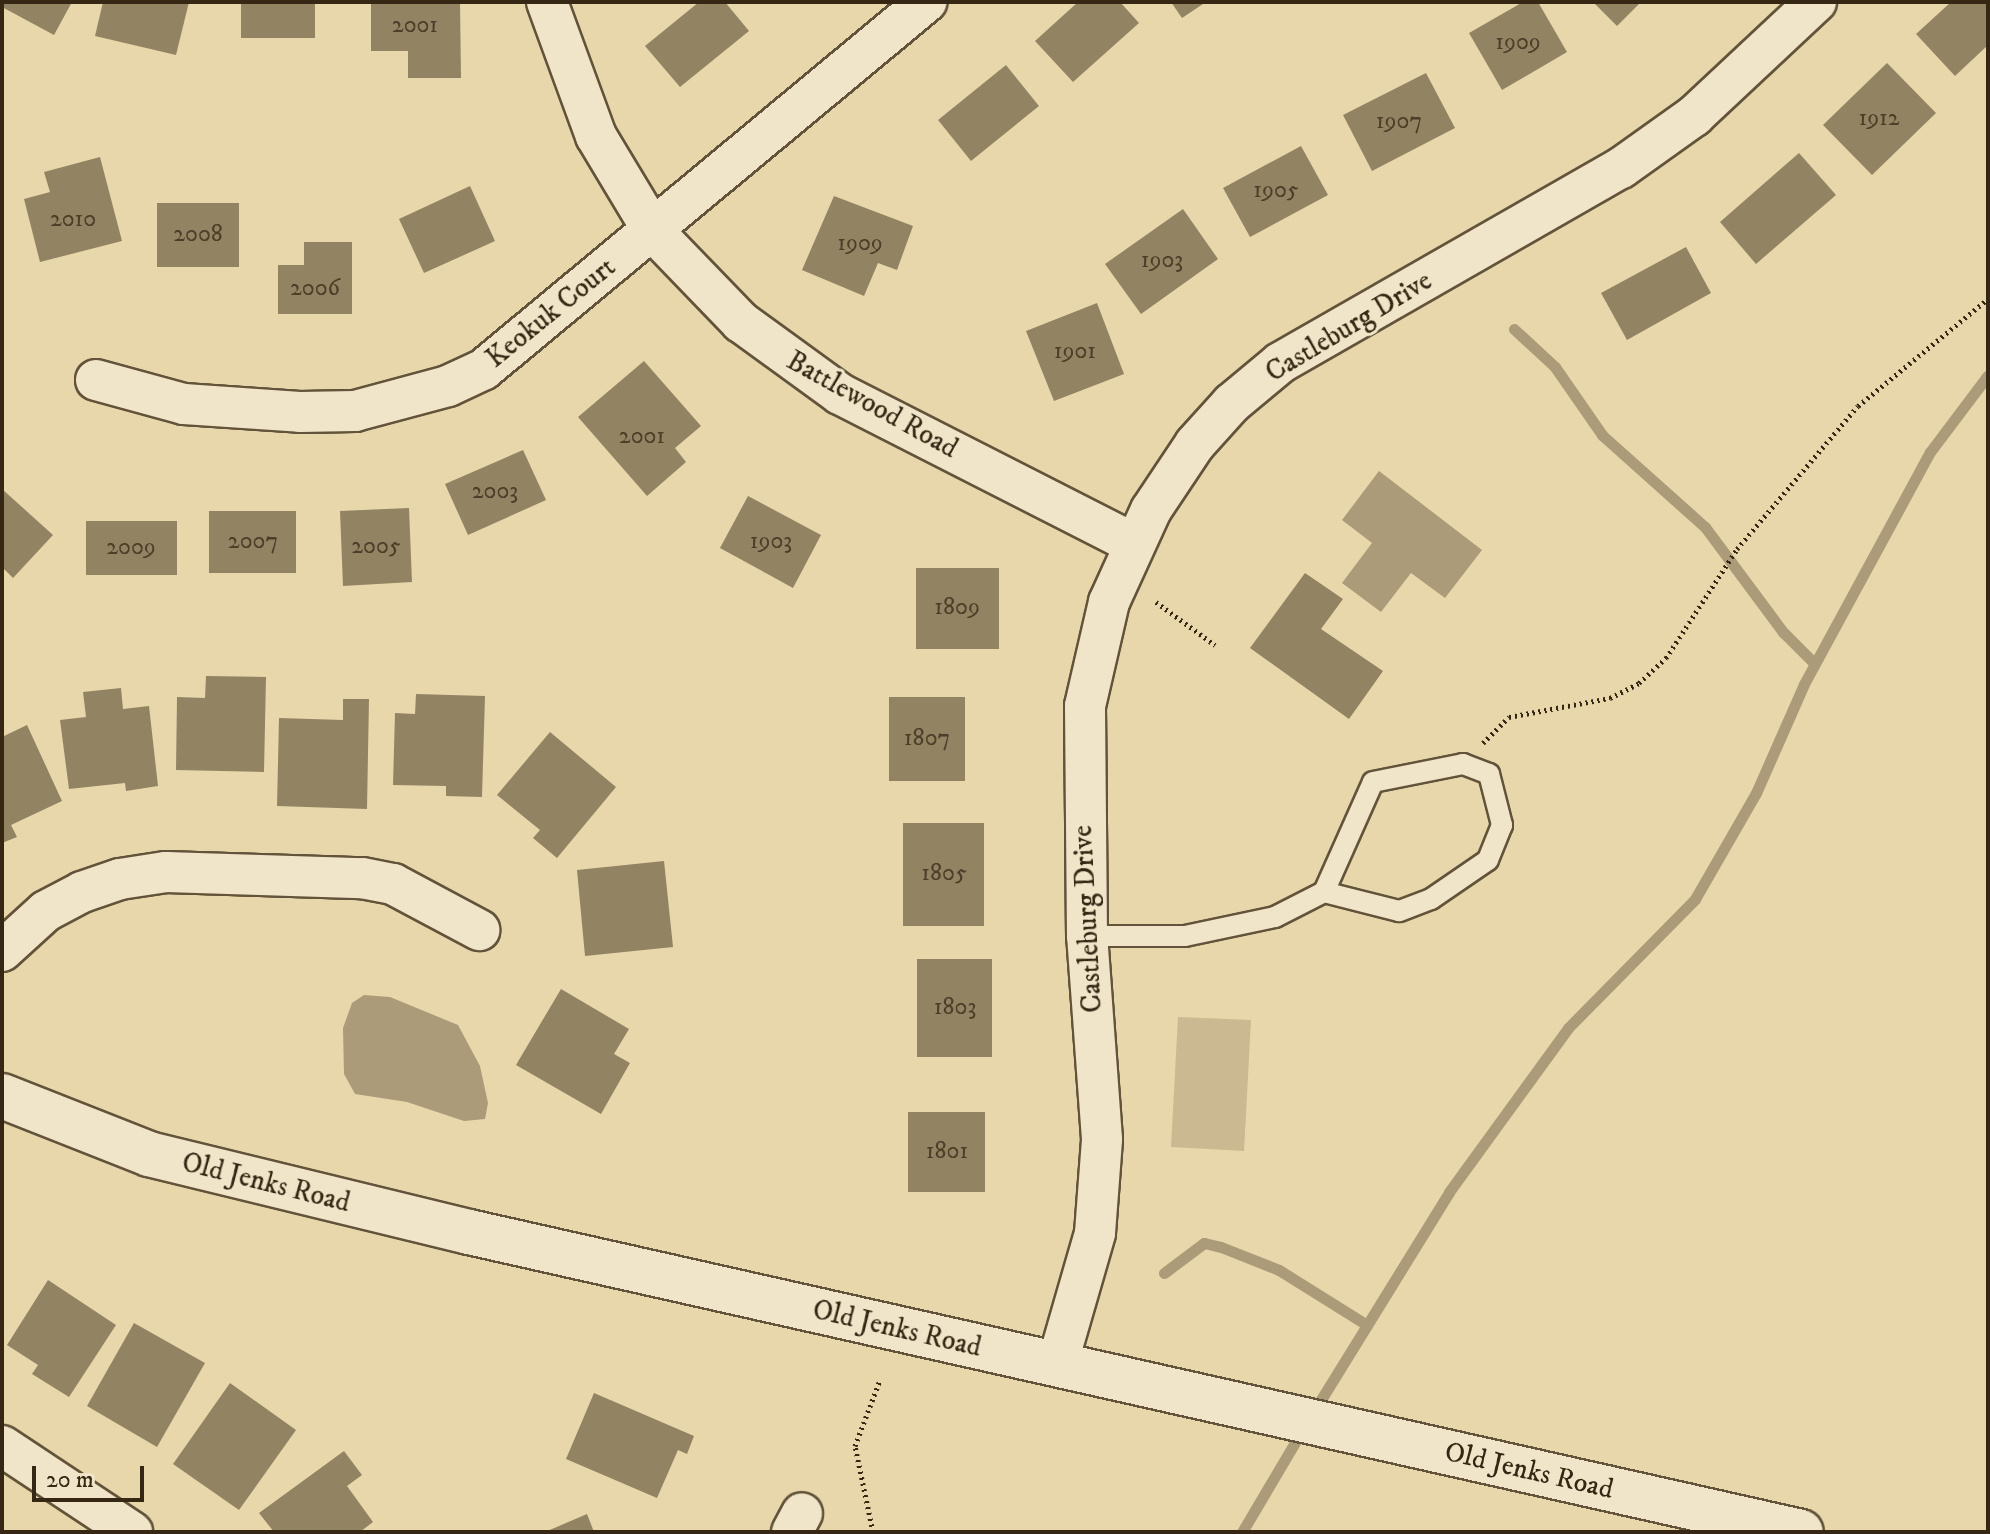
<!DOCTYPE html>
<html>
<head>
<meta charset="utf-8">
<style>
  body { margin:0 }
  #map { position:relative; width:1990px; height:1534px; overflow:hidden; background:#e8d7ab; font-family:"IM FELL DW Pica",serif }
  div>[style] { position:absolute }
  .green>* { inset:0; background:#cab991 }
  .water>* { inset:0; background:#ab9b78 }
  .stream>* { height:11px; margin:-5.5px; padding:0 5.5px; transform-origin:5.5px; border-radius:5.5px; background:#ab9b78 }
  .building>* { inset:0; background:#928363 }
  .path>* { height:5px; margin-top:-2.5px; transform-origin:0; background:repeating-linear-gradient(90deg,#352714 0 2px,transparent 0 6px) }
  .roads { filter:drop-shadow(2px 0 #62533a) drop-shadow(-2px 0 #62533a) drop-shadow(0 2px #62533a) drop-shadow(0 -2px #62533a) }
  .service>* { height:20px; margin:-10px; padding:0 10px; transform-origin:10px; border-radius:10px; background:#f0e5c8 }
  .minor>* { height:40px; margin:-20px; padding:0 20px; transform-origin:20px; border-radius:20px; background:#f0e5c8 }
  .tertiary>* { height:44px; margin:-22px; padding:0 22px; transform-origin:22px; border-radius:22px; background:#f0e5c8 }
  span { translate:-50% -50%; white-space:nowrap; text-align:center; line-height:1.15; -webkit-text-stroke:6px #f0e5c8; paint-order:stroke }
  .number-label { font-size:24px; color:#4c3e28 }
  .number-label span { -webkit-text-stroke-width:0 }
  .street-label { font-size:28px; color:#352714 }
  .frame { position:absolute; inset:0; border:4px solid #352714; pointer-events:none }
  .scale { position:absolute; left:32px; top:1466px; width:112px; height:36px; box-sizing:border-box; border:4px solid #352714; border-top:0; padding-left:10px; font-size:24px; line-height:28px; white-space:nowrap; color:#352714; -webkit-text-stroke:6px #f0e5c8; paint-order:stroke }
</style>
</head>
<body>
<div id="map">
  <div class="green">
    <i style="clip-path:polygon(1178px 1017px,1251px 1020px,1244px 1151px,1171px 1147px)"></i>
  </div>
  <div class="water">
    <i style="clip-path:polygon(1379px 471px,1482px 550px,1445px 598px,1411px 573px,1381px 612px,1342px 583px,1372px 543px,1342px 520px)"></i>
    <i style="clip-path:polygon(364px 995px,390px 997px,458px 1025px,480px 1066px,488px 1103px,485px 1119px,464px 1121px,407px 1102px,355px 1094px,344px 1074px,343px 1028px,352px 1003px)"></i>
  </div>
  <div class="stream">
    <i style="left:1514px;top:329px;width:56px;rotate:42.8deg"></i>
    <i style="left:1555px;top:367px;width:83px;rotate:55.3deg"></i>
    <i style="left:1602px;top:435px;width:138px;rotate:41.8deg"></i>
    <i style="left:1705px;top:527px;width:131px;rotate:53.4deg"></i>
    <i style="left:1783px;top:632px;width:44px;rotate:45deg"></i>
    <i style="left:1164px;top:1273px;width:50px;rotate:-36.9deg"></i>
    <i style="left:1204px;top:1243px;width:17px;rotate:13deg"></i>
    <i style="left:1221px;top:1247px;width:62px;rotate:21.6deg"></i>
    <i style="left:1279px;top:1270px;width:104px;rotate:32deg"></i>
    <i style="left:1314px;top:1411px;width:257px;rotate:-58.3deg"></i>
    <i style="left:1449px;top:1192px;width:203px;rotate:-54deg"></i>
    <i style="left:1568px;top:1028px;width:181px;rotate:-45.4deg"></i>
    <i style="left:1695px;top:899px;width:122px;rotate:-60.1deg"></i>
    <i style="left:1756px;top:793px;width:119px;rotate:-66.2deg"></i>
    <i style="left:1804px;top:684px;width:264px;rotate:-61.5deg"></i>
    <i style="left:1930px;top:452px;width:96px;rotate:-53deg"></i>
    <i style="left:1242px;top:1532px;width:120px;rotate:-59.4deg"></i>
  </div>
  <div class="building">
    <i style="clip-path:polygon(2px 2px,72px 2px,54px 35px,2px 7px)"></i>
    <i style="clip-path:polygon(103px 2px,189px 2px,176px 55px,95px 36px)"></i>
    <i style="clip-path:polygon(241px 2px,315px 2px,315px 38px,241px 38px)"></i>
    <i style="clip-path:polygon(371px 2px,460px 2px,461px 78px,408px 78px,408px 51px,371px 51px)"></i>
    <i style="clip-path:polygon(699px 2px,725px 2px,749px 31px,680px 87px,645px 46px)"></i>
    <i style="clip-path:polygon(1078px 2px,1120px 2px,1139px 23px,1073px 82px,1035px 41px)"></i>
    <i style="clip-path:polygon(1171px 2px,1206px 2px,1182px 18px)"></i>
    <i style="clip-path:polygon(1523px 2px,1538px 2px,1567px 52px,1502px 90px,1469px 33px)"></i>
    <i style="clip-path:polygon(1593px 2px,1641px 2px,1617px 26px)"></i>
    <i style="clip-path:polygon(1951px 2px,1988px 2px,1988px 45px,1955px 76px,1916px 34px)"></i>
    <i style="clip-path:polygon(1887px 63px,1936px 113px,1872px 175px,1823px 125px)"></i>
    <i style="clip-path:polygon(1006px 65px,1039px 106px,971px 161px,938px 120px)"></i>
    <i style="clip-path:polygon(1426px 73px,1455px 128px,1372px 171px,1343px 115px)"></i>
    <i style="clip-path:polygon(1301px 146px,1328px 195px,1250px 237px,1223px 188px)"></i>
    <i style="clip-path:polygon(1799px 153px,1836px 195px,1756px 264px,1720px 222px)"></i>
    <i style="clip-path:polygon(100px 157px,122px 241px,40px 262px,24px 199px,50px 192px,44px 172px)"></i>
    <i style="clip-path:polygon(470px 186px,495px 241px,424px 273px,399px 219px)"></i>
    <i style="clip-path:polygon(834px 196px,913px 226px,897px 270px,878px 263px,864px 296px,802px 270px)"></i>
    <i style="clip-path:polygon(157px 203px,239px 203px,239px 267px,157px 267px)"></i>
    <i style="clip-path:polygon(1183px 209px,1218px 259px,1141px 314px,1105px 264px)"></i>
    <i style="clip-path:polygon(304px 242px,352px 242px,352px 314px,278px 314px,278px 265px,304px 265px)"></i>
    <i style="clip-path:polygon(1686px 247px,1711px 293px,1627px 340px,1601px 293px)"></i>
    <i style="clip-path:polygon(1097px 303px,1124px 374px,1054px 401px,1026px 331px)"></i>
    <i style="clip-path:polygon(644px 361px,701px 426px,675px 448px,686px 462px,647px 496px,578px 417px)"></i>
    <i style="clip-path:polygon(523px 450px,546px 500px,468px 535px,445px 484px)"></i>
    <i style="clip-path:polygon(2px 489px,53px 535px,13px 578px,2px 567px)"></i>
    <i style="clip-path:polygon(748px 496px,821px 535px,793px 588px,720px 548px)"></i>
    <i style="clip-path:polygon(409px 508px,412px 582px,343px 586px,340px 511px)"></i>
    <i style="clip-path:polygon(209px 511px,296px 511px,296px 573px,209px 573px)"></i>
    <i style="clip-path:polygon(86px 521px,177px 521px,177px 575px,86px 575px)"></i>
    <i style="clip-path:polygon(916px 568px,999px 568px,999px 649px,916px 649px)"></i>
    <i style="clip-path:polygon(1305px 573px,1343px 599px,1321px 629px,1383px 671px,1349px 719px,1250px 648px)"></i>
    <i style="clip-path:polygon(206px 676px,266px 677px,264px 772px,176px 770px,177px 697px,205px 698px)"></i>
    <i style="clip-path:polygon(121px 688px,123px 709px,149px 706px,158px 786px,126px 791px,125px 783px,69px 789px,60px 720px,86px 717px,83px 692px)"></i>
    <i style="clip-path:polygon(416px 694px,485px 696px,482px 797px,446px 796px,446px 786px,393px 785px,395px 713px,415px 714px)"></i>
    <i style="clip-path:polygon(889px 697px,965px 697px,965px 781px,889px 781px)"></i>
    <i style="clip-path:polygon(343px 699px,369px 699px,367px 809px,277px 806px,279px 718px,343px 720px)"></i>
    <i style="clip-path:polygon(27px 725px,62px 801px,11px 825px,17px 837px,2px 843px,2px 737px)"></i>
    <i style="clip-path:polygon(550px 732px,616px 787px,557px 858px,533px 838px,540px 830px,497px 795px)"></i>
    <i style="clip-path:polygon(903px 823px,984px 823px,984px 926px,903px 926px)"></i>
    <i style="clip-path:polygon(664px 861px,673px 947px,585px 956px,577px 870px)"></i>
    <i style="clip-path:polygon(917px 959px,992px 959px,992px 1057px,917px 1057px)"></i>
    <i style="clip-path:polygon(561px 989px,629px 1029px,614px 1054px,630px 1063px,601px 1114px,516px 1065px)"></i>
    <i style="clip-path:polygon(908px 1112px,985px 1112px,985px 1192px,908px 1192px)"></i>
    <i style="clip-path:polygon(48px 1280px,116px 1325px,69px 1397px,32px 1374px,38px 1365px,7px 1345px)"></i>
    <i style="clip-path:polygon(134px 1323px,205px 1363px,157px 1447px,87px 1406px)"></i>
    <i style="clip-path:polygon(230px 1383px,296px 1430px,239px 1510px,173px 1464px)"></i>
    <i style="clip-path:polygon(594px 1393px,694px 1436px,687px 1454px,678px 1450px,657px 1498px,566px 1459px)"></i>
    <i style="clip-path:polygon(344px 1451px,362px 1475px,347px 1486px,373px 1522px,360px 1532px,274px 1532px,259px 1513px)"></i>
    <i style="clip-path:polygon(587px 1514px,594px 1532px,545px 1532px)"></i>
  </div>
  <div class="path">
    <i style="left:1156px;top:602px;width:73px;rotate:36.1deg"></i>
    <i style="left:1483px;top:743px;width:37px;rotate:-45deg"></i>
    <i style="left:1509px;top:717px;width:103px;rotate:-10.7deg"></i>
    <i style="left:1610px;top:698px;width:33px;rotate:-27deg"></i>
    <i style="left:1639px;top:683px;width:37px;rotate:-43deg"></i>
    <i style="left:1666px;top:658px;width:130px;rotate:-56.9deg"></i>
    <i style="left:1737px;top:549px;width:187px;rotate:-49.8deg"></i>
    <i style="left:1858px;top:406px;width:168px;rotate:-39.5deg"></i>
    <i style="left:873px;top:1532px;width:88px;rotate:-101.8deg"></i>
    <i style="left:855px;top:1446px;width:71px;rotate:-69.3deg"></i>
  </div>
  <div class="roads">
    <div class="service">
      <i style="left:1087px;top:936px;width:98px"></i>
      <i style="left:1185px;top:936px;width:92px;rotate:-11.9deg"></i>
      <i style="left:1275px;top:917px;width:55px;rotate:-27deg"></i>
      <i style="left:1324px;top:892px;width:120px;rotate:-66deg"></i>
      <i style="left:1373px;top:782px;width:92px;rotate:-11.3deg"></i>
      <i style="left:1463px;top:764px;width:28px;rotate:21deg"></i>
      <i style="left:1489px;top:774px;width:53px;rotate:75.7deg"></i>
      <i style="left:1502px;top:825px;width:38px;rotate:112deg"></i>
      <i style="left:1488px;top:860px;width:69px;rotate:145.6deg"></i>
      <i style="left:1431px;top:899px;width:34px;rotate:159deg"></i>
      <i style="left:1399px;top:911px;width:77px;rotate:-165.8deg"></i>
    </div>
    <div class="minor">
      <i style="left:547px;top:2px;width:143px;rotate:69.9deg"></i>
      <i style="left:596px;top:136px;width:111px;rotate:59deg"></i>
      <i style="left:653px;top:231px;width:127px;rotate:46deg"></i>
      <i style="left:741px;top:322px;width:122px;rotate:36deg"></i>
      <i style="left:840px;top:394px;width:329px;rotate:27deg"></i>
      <i style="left:96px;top:380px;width:91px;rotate:15.3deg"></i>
      <i style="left:184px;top:404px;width:116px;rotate:3.9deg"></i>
      <i style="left:300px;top:412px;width:55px;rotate:-1deg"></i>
      <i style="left:355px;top:411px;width:96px;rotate:-15deg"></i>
      <i style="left:448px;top:386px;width:40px;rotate:-25deg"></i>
      <i style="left:484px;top:369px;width:575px;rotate:-39.7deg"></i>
      <i style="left:2px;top:951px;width:59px;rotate:-42.3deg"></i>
      <i style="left:46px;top:911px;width:41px;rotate:-27.8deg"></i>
      <i style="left:82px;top:892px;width:40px;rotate:-18.9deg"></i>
      <i style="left:120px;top:879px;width:47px;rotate:-8.7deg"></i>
      <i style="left:166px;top:872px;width:196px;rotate:1.8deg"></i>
      <i style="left:362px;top:878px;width:32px;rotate:11deg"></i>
      <i style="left:393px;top:884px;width:98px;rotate:28.1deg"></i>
      <i style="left:1057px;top:1365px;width:137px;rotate:-73.9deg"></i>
      <i style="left:1095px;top:1233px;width:94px;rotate:-85.7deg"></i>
      <i style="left:1102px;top:1139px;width:204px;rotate:-94.2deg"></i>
      <i style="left:1087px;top:936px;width:230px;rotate:-90.5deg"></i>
      <i style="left:1085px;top:706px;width:107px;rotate:-77deg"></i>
      <i style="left:1109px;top:602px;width:101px;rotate:-65.5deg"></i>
      <i style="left:1151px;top:510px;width:79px;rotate:-56.3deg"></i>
      <i style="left:1195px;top:444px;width:55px;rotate:-47.9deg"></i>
      <i style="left:1232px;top:403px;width:62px;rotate:-39.8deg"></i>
      <i style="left:1280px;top:363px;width:393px;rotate:-29.8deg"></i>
      <i style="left:1621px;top:168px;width:90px;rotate:-35.5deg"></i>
      <i style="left:1694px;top:116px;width:167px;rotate:-43.1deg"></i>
      <i style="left:2px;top:1446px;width:156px;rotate:33.5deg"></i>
      <i style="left:792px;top:1532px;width:21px;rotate:-62deg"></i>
    </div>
    <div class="tertiary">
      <i style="left:2px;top:1096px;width:158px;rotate:21.5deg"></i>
      <i style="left:149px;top:1154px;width:329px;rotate:13.7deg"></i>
      <i style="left:469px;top:1232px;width:1365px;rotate:12.69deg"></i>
    </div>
  </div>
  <div class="number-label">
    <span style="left:415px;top:26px">2001</span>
    <span style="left:1518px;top:43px">1909</span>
    <span style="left:1879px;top:119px">1912</span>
    <span style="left:1399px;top:122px">1907</span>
    <span style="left:1276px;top:191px">1905</span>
    <span style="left:73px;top:220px">2010</span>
    <span style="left:198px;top:235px">2008</span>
    <span style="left:860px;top:244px">1909</span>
    <span style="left:1162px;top:261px">1903</span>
    <span style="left:315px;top:289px">2006</span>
    <span style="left:1075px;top:352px">1901</span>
    <span style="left:642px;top:437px">2001</span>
    <span style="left:495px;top:492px">2003</span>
    <span style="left:253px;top:542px">2007</span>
    <span style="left:771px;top:542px">1903</span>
    <span style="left:376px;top:547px">2005</span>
    <span style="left:131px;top:548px">2009</span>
    <span style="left:957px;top:608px">1809</span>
    <span style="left:927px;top:739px">1807</span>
    <span style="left:944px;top:874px">1805</span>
    <span style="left:955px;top:1008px">1803</span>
    <span style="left:947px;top:1152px">1801</span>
  </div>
  <div class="street-label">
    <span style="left:551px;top:313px;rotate:-39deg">Keokuk Court</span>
    <span style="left:1349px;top:327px;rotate:-31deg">Castleburg Drive</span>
    <span style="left:872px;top:405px;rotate:29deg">Battlewood Road</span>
    <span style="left:1088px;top:919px;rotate:-93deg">Castleburg Drive</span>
    <span style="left:266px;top:1183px;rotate:14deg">Old Jenks Road</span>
    <span style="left:897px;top:1329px;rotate:13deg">Old Jenks Road</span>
    <span style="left:1529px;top:1471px;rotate:13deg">Old Jenks Road</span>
  </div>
  <div class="frame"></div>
  <div class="scale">20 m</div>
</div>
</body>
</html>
